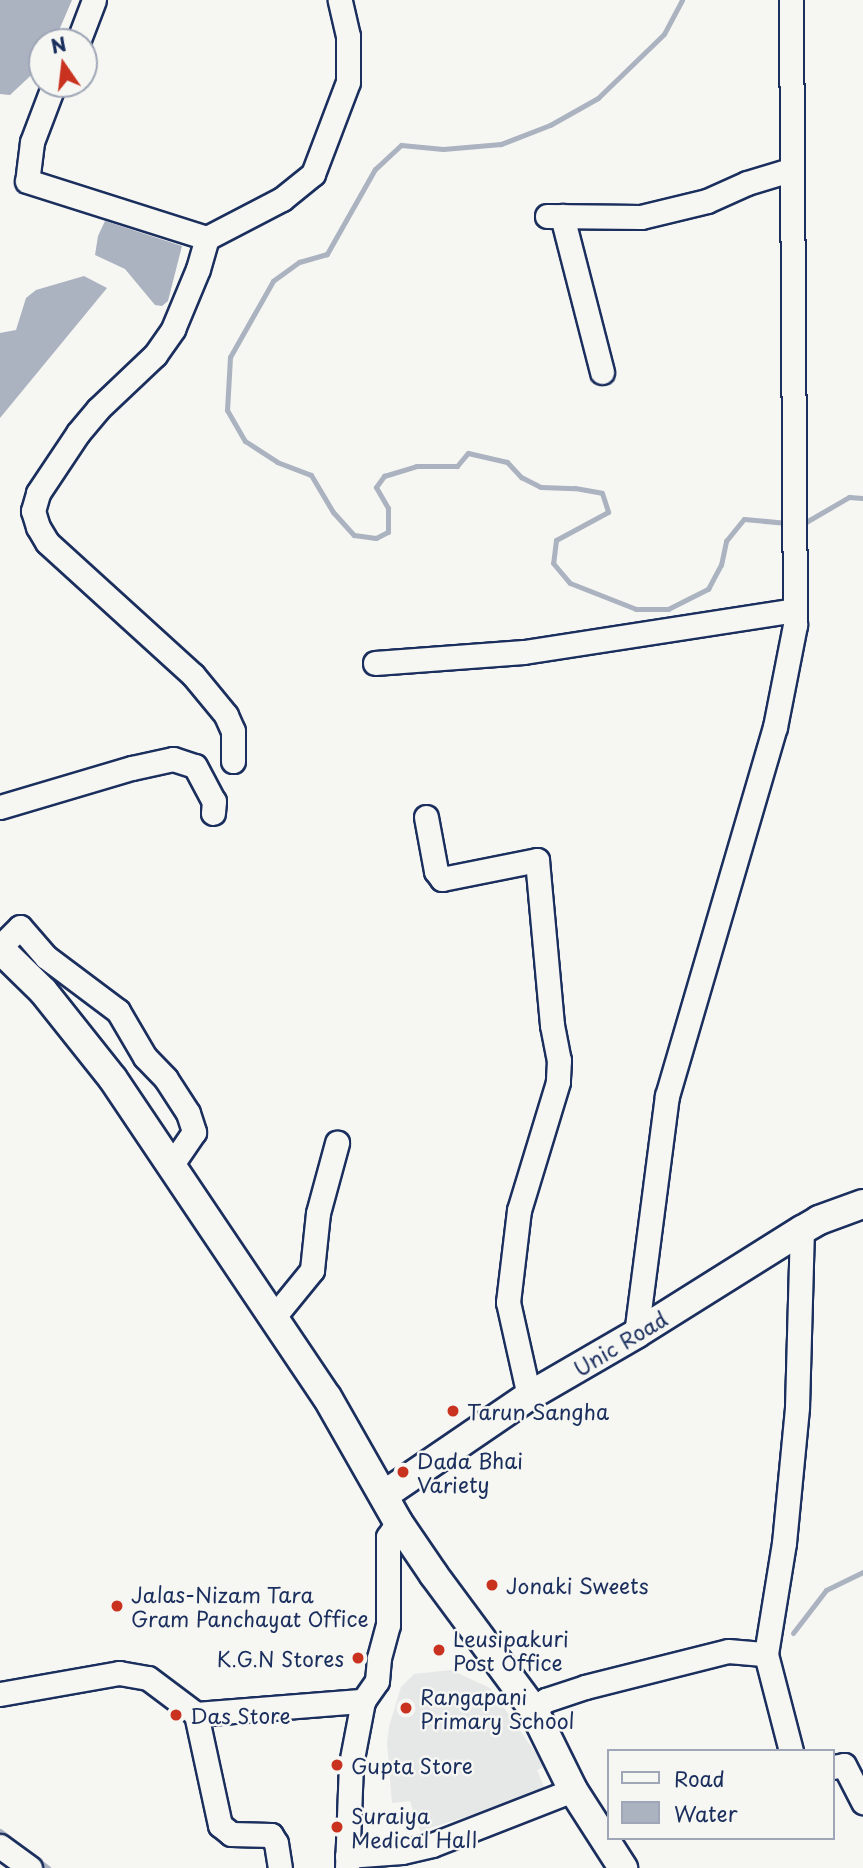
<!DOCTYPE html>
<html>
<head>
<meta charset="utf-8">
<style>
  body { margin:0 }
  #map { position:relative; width:863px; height:1868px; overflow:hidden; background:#f6f6f2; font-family:"Playpen Sans",sans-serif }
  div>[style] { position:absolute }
  .built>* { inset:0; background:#e6e7e7 }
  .water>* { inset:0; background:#abb2c0 }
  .stream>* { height:5px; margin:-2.5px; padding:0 2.5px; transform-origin:2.5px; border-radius:2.5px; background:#abb2c0 }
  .roads { filter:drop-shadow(2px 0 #1b2f5e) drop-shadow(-2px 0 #1b2f5e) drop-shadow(0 2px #1b2f5e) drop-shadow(0 -2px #1b2f5e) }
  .minor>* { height:23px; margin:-11.5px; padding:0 11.5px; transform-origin:11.5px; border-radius:11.5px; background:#f6f6f2 }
  .major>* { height:28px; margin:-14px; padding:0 14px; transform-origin:14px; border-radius:14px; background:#f6f6f2 }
  .dots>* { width:19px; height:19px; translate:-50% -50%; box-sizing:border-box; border:4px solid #f6f6f2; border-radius:50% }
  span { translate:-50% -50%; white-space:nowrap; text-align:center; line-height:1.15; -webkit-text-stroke:5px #f6f6f2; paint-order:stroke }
  .street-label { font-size:21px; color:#1b2f5e }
  .poi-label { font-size:21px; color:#1b2f5e }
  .left { translate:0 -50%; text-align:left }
  .right { translate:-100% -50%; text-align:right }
  .legend { position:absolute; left:607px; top:1749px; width:228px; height:91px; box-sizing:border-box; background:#f6f6f2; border:2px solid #9ea6b7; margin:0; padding:9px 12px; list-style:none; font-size:21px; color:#1b2f5e }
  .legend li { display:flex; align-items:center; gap:14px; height:35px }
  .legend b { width:35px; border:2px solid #9ea6b7 }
  .north { position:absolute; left:28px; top:28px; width:70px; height:70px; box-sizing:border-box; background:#f6f6f2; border:2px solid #9ea6b7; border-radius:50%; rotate:346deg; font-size:19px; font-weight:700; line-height:28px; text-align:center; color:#1b2f5e }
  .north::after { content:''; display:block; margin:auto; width:24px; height:32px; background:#c8321e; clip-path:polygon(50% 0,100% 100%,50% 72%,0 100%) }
</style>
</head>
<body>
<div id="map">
  <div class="built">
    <i style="clip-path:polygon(451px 1670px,490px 1688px,545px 1766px,537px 1770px,546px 1792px,420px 1831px,410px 1801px,392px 1803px,387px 1742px,389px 1727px,401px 1687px,414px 1674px)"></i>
  </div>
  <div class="water">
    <i style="clip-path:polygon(0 0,72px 0,54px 42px,42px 42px,42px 65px,10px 95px,0 94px)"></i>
    <i style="clip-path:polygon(105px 221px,182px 246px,168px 301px,162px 306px,155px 305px,125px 269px,95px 255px,98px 236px)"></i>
    <i style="clip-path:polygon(84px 276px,107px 288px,0 418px,0 333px,16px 330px,26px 298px,36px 290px)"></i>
  </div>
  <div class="stream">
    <i style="left:682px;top:0;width:38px;rotate:118deg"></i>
    <i style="left:664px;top:34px;width:92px;rotate:135.9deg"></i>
    <i style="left:598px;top:98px;width:55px;rotate:150.6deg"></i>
    <i style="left:550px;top:125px;width:53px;rotate:158.8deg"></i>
    <i style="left:501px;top:144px;width:58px;rotate:175.1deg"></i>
    <i style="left:443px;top:149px;width:42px;rotate:-174.6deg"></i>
    <i style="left:401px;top:145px;width:35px;rotate:137deg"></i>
    <i style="left:375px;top:169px;width:98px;rotate:119.5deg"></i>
    <i style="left:327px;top:254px;width:29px;rotate:164deg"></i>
    <i style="left:299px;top:262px;width:32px;rotate:144deg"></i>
    <i style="left:273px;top:281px;width:87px;rotate:119.5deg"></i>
    <i style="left:230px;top:357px;width:53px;rotate:93.2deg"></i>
    <i style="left:227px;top:410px;width:36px;rotate:60deg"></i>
    <i style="left:245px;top:441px;width:38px;rotate:33deg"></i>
    <i style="left:277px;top:462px;width:36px;rotate:21deg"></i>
    <i style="left:311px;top:475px;width:43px;rotate:59.3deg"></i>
    <i style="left:333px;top:512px;width:31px;rotate:48deg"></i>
    <i style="left:354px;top:535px;width:22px;rotate:8deg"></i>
    <i style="left:376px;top:538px;width:13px;rotate:-27deg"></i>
    <i style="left:388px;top:532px;width:24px;rotate:-90deg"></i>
    <i style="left:388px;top:508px;width:24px;rotate:-120deg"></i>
    <i style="left:376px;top:487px;width:14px;rotate:-54deg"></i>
    <i style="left:384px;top:476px;width:34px;rotate:-17deg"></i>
    <i style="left:416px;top:466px;width:41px"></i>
    <i style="left:457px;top:466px;width:17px;rotate:-50deg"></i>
    <i style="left:468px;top:453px;width:40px;rotate:13deg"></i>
    <i style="left:507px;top:462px;width:21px;rotate:47deg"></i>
    <i style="left:521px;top:477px;width:22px;rotate:27deg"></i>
    <i style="left:541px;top:487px;width:34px;rotate:2deg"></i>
    <i style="left:575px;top:488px;width:27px;rotate:10deg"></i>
    <i style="left:602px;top:493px;width:20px;rotate:72deg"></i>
    <i style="left:608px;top:512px;width:59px;rotate:151.7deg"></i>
    <i style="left:556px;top:540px;width:23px;rotate:97deg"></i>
    <i style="left:553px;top:563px;width:26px;rotate:50deg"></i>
    <i style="left:570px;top:583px;width:71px;rotate:21.5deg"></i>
    <i style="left:636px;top:609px;width:32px"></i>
    <i style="left:668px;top:609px;width:45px;rotate:-26.6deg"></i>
    <i style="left:708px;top:589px;width:27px;rotate:-62deg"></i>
    <i style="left:721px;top:565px;width:25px;rotate:-78deg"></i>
    <i style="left:726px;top:541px;width:28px;rotate:-51deg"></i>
    <i style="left:744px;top:519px;width:43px;rotate:5.3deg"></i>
    <i style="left:800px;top:522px;width:6px"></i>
    <i style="left:806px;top:522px;width:50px;rotate:-30.2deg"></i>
    <i style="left:849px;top:497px;width:14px;rotate:4deg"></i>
    <i style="left:793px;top:1633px;width:54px;rotate:-52.5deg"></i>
    <i style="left:826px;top:1590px;width:41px;rotate:-25.9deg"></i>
    <i style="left:0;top:1831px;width:61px;rotate:37.6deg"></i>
  </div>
  <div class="roads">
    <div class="minor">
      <i style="left:78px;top:42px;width:45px;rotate:-69.1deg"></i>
      <i style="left:54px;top:84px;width:62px;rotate:110.8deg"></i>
      <i style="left:32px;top:142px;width:39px;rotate:97deg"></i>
      <i style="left:27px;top:181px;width:189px;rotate:17.6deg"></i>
      <i style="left:547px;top:216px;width:94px;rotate:0.6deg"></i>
      <i style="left:641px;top:217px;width:68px;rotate:-13.6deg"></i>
      <i style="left:707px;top:201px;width:44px;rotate:-24.2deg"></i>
      <i style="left:747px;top:183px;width:45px;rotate:-16.8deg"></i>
      <i style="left:562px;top:216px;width:161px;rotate:75.6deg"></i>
      <i style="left:375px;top:663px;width:149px;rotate:-4.2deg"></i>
      <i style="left:524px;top:652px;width:274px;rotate:-8.8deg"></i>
      <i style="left:233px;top:761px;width:30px;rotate:-90deg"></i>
      <i style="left:233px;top:731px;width:17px;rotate:-114deg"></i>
      <i style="left:226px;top:715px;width:52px;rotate:-129.5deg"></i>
      <i style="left:193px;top:675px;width:197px;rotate:-137.7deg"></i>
      <i style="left:47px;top:542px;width:17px;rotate:-121deg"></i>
      <i style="left:38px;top:527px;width:17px;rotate:-107deg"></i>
      <i style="left:33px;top:511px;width:19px;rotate:-74deg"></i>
      <i style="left:38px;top:493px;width:72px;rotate:-56.3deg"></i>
      <i style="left:78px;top:433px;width:31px;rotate:-50deg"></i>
      <i style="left:98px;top:409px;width:79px;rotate:-43.5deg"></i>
      <i style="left:155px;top:355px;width:32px;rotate:-55deg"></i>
      <i style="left:173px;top:329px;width:65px;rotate:-67.4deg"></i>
      <i style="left:198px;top:269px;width:32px;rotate:-74deg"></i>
      <i style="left:207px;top:238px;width:85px;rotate:-27.5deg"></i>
      <i style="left:282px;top:199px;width:40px;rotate:-39deg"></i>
      <i style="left:313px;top:174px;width:98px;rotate:-69.2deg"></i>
      <i style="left:348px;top:82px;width:46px;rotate:-90deg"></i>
      <i style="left:348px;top:36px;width:37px;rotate:-103deg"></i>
      <i style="left:0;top:807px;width:138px;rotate:-16.5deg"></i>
      <i style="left:132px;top:768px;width:42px;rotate:-12.4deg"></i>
      <i style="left:173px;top:759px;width:23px;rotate:18deg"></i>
      <i style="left:195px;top:766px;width:40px;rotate:62deg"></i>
      <i style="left:214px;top:801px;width:12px;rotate:95deg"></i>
      <i style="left:426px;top:817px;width:55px;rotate:79.5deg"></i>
      <i style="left:436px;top:871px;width:10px;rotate:53deg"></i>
      <i style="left:442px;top:879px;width:97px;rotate:-11.3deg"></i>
      <i style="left:537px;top:860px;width:166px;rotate:84.8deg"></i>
      <i style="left:552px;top:1025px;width:36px;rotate:79deg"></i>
      <i style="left:559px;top:1060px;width:22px;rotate:93deg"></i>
      <i style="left:558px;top:1082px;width:134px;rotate:106.9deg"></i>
      <i style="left:519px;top:1210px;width:93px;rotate:96.8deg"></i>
      <i style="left:508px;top:1302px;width:96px;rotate:77.4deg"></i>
      <i style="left:0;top:947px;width:28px;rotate:-45deg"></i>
      <i style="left:20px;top:927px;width:40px;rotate:49deg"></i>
      <i style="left:46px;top:957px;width:90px;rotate:36.9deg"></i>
      <i style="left:118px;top:1011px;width:53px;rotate:59.6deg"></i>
      <i style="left:145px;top:1057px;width:30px;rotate:46deg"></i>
      <i style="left:166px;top:1079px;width:40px;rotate:57.1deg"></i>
      <i style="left:188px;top:1113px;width:20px;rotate:72deg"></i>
      <i style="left:194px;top:1132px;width:42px;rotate:124.4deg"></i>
      <i style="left:273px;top:1318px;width:62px;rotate:-50.9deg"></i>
      <i style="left:312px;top:1270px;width:57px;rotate:-84deg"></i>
      <i style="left:318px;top:1213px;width:73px;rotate:-74.8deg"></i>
      <i style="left:636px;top:1334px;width:240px;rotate:-82.6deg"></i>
      <i style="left:667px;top:1096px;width:384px;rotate:-73.7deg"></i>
      <i style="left:775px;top:727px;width:104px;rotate:-78.9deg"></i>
      <i style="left:795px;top:625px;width:625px;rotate:-90.37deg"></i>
      <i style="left:0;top:1694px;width:121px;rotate:-10deg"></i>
      <i style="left:119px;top:1673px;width:29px;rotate:10deg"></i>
      <i style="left:148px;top:1678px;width:60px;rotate:36.9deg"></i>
      <i style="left:196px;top:1714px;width:168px;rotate:-4.5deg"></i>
      <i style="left:533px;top:1709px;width:16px;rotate:-35deg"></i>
      <i style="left:546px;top:1700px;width:41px;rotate:-18.4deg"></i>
      <i style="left:585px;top:1687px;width:147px;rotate:-14.1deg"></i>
      <i style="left:728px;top:1651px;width:38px;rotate:5deg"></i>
      <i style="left:196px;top:1714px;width:114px;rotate:77.8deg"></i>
      <i style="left:220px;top:1825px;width:14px;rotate:39deg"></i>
      <i style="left:231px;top:1834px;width:40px;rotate:1.4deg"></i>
      <i style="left:271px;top:1835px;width:9px;rotate:58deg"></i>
      <i style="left:276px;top:1843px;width:25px;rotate:81deg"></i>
      <i style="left:791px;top:1751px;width:100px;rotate:-104.5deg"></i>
      <i style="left:766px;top:1654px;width:112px;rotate:-80.8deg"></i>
      <i style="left:784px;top:1543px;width:137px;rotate:-84.5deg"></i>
      <i style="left:797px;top:1407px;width:177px;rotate:-88.4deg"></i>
      <i style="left:833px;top:1767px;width:11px;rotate:-10deg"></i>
      <i style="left:844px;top:1765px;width:42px;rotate:62.8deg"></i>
      <i style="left:0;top:1846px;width:37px;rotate:36deg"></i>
      <i style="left:347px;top:1856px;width:55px;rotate:-4.2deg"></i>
      <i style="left:402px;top:1852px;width:31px;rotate:-13deg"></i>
      <i style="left:432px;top:1845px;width:151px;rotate:-21.3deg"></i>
      <i style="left:347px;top:1868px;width:104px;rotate:-87.8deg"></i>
      <i style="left:351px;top:1764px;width:64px;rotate:-79.2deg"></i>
      <i style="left:363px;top:1701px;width:24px;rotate:-55deg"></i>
      <i style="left:377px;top:1681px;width:23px;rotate:-85deg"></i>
      <i style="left:379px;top:1658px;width:34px;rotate:-75deg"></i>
      <i style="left:388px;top:1625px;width:88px;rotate:-90deg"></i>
      <i style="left:388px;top:1537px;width:18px;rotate:-56deg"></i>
    </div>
    <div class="major">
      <i style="left:0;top:949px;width:60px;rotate:44.3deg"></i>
      <i style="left:43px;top:991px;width:112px;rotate:51.5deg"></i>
      <i style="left:113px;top:1079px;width:383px;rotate:56.1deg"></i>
      <i style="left:327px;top:1397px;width:144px;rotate:60.4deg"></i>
      <i style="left:398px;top:1522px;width:64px;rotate:55.8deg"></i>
      <i style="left:434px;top:1575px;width:167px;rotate:53.5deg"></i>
      <i style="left:533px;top:1709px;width:90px;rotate:63.7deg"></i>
      <i style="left:573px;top:1790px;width:93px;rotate:57.3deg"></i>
      <i style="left:384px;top:1495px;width:176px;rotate:-34.3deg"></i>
      <i style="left:529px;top:1396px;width:124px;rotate:-30.1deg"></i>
      <i style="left:636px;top:1334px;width:196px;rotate:-32.1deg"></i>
      <i style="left:802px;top:1230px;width:20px;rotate:-30deg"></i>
      <i style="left:819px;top:1220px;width:47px;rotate:-20deg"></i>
    </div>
  </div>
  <div class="dots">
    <i style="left:453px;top:1411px;background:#c8321e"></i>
    <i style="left:403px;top:1472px;background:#c8321e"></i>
    <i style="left:492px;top:1585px;background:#c8321e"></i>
    <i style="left:117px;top:1606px;background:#c8321e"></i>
    <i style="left:439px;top:1650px;background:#c8321e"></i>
    <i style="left:358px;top:1658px;background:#c8321e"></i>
    <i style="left:406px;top:1708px;background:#c8321e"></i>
    <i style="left:176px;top:1715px;background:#c8321e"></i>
    <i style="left:337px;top:1765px;background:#c8321e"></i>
    <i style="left:337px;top:1827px;background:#c8321e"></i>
  </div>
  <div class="street-label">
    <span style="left:620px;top:1343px;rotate:-31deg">Unic Road</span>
  </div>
  <div class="poi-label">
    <span class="left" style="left:467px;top:1411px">Tarun Sangha</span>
    <span class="left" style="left:417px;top:1472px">Dada Bhai<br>Variety</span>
    <span class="left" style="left:506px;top:1585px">Jonaki Sweets</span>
    <span class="left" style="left:131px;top:1606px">Jalas-Nizam Tara<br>Gram Panchayat Office</span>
    <span class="left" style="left:453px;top:1650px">Leusipakuri<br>Post Office</span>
    <span class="right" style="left:344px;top:1658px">K.G.N Stores</span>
    <span class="left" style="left:420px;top:1708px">Rangapani<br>Primary School</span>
    <span class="left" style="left:190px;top:1715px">Das Store</span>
    <span class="left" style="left:351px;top:1765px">Gupta Store</span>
    <span class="left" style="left:351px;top:1827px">Suraiya<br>Medical Hall</span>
  </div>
  <ul class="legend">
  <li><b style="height:9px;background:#f6f6f2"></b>Road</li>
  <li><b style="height:19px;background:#abb2c0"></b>Water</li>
  </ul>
  <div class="north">N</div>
</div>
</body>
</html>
